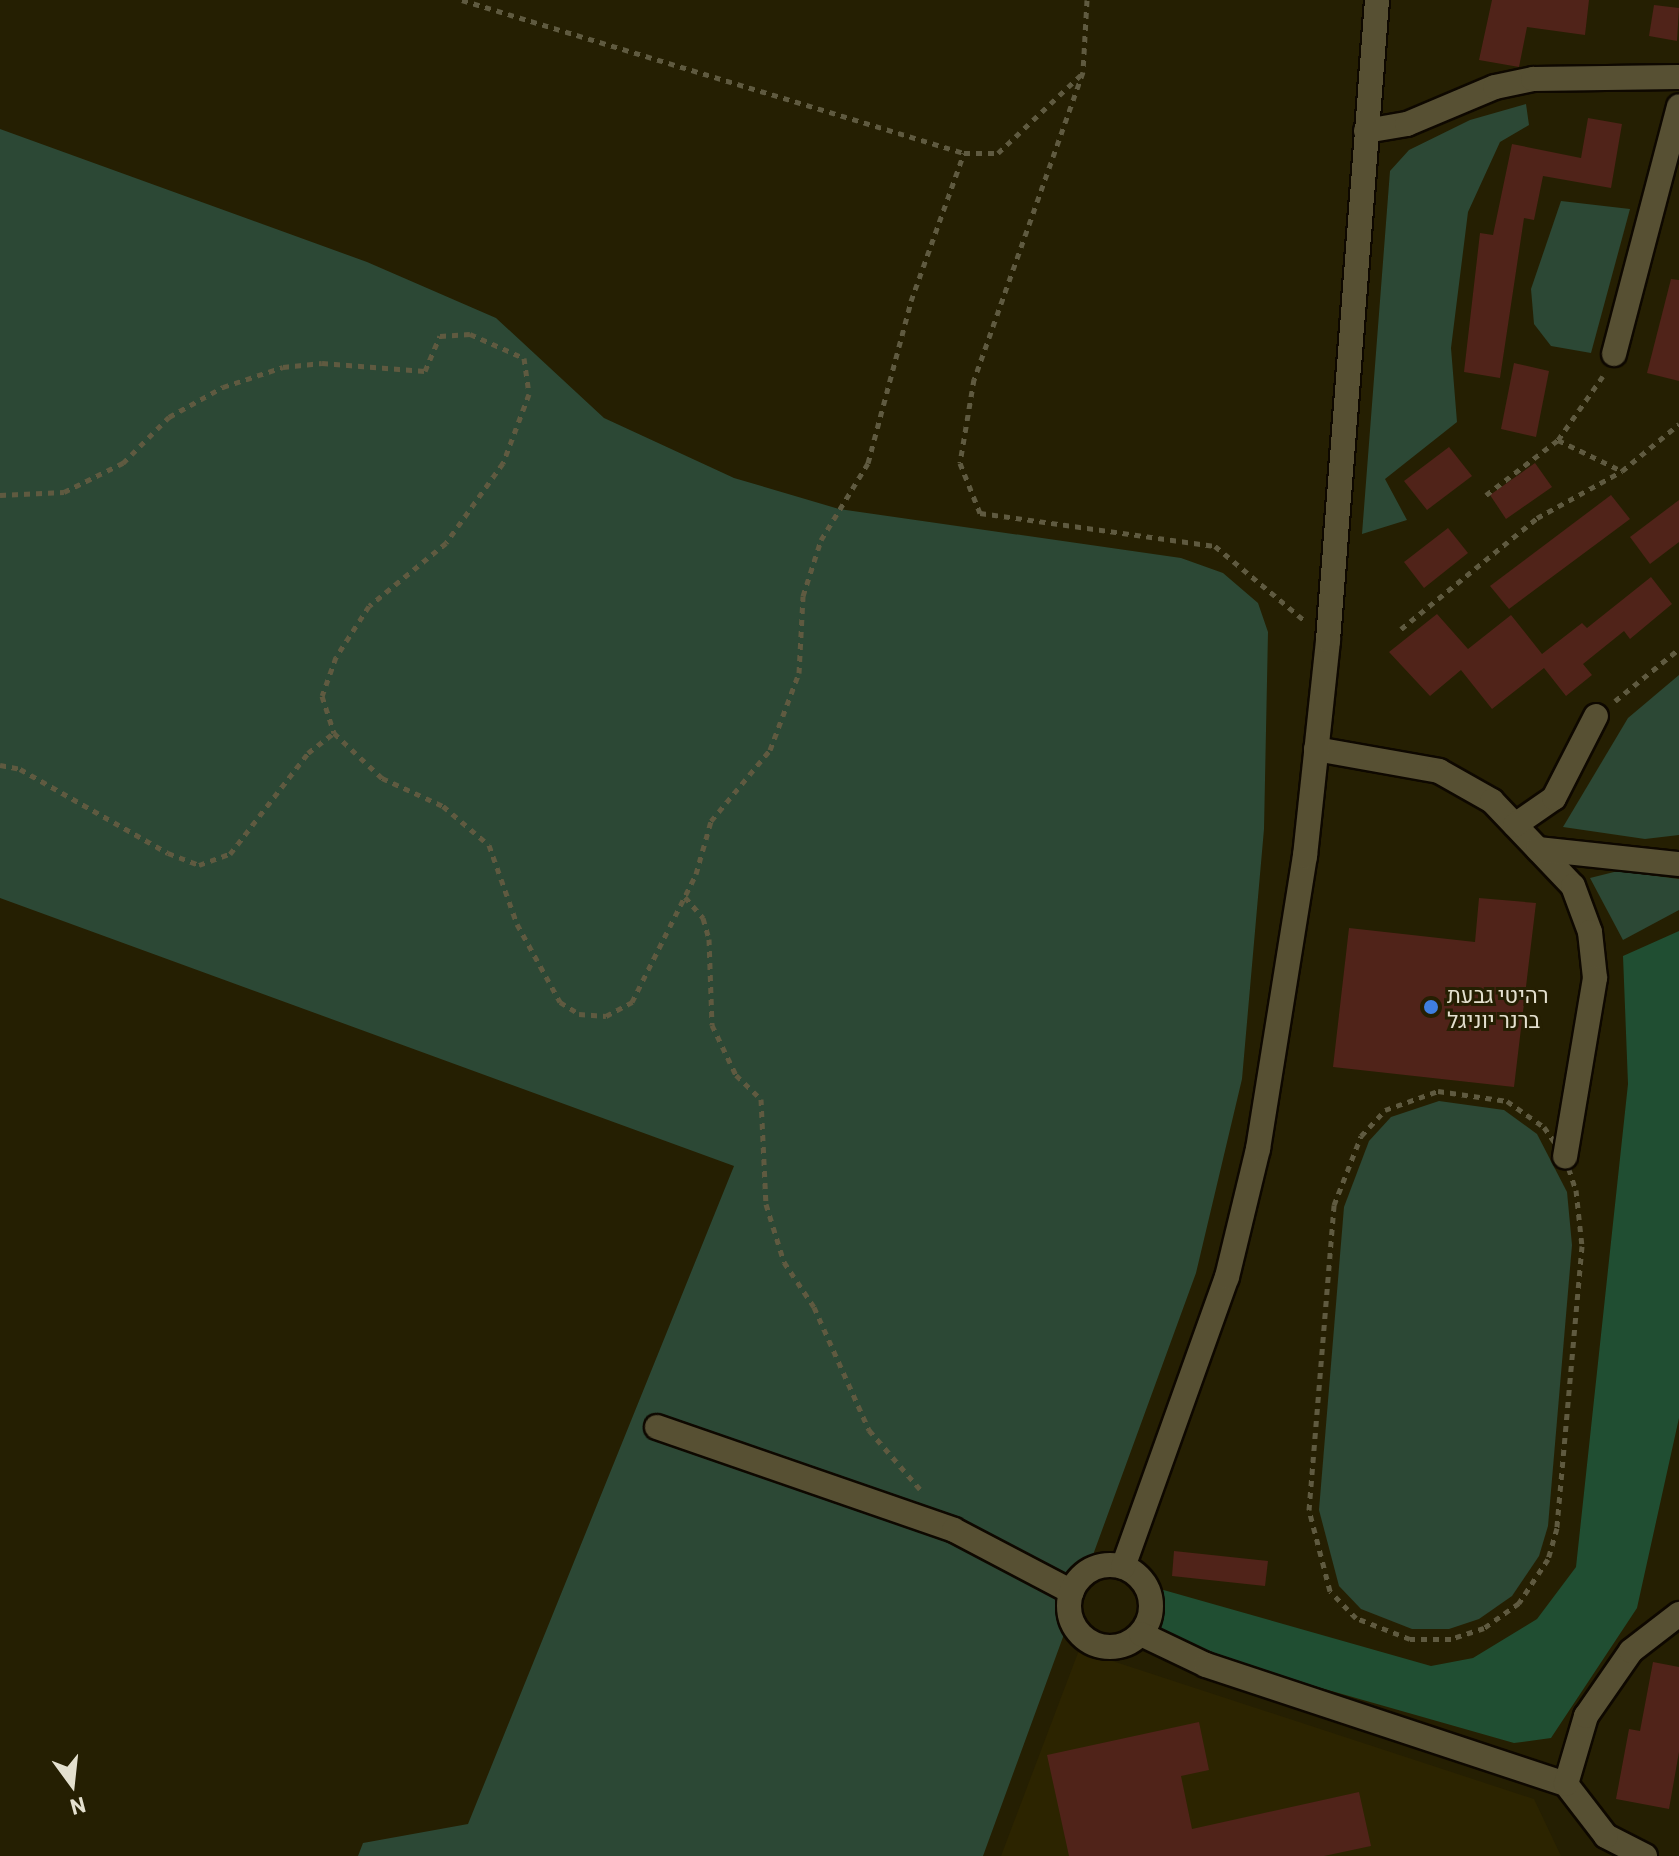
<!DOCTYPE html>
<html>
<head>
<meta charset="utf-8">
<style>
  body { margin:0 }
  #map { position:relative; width:1679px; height:1856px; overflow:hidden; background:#251f02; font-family:Barlow,Heebo,sans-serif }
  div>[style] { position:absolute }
  .built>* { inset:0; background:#2c2400 }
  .green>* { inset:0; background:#2c4835 }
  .forest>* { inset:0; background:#204e32 }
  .building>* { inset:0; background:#502319 }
  .path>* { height:5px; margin-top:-2.5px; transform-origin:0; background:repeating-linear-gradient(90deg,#5f5a40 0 6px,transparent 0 12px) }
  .roads { filter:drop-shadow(2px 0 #0e0800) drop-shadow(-2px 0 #0e0800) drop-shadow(0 2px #0e0800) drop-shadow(0 -2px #0e0800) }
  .minor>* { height:24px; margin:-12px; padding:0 12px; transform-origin:12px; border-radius:12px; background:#575033 }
  .minor>.ring { margin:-12px; padding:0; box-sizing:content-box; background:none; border:24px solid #575033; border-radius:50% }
  .dots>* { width:22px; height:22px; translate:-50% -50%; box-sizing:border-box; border:4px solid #251f02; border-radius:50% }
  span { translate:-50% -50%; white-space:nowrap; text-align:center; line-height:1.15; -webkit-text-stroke:6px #251f02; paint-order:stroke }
  .poi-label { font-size:22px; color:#e4e0cf }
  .left { translate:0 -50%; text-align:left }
  .north { position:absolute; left:32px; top:1744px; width:80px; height:80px; -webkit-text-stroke:6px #251f02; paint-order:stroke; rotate:165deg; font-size:22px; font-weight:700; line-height:32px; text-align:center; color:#e4e0cf }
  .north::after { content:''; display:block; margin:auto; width:28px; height:36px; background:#e4e0cf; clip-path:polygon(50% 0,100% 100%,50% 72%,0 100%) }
</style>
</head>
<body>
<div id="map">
  <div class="built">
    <i style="clip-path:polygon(1079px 1650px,1534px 1799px,1561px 1856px,1001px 1856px)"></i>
  </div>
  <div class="green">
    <i style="clip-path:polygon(1526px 104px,1529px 125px,1500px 142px,1468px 212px,1451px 348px,1457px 422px,1385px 479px,1407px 520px,1362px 534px,1390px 171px,1409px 150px,1470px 120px)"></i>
    <i style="clip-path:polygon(0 129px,367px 262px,496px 318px,604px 418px,734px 478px,839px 509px,1181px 558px,1223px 573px,1258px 603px,1268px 632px,1264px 829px,1242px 1079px,1196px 1273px,983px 1856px,358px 1856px,363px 1843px,468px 1824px,734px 1166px,0 898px)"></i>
    <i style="clip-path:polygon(1561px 201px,1630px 209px,1591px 353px,1551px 346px,1534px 324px,1531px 289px)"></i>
    <i style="clip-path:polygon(1679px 675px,1679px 835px,1645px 839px,1563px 827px,1628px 718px)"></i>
    <i style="clip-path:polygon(1618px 871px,1679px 879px,1679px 910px,1623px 940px,1590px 878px)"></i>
    <i style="clip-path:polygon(1439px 1101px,1504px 1110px,1537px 1134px,1567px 1192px,1572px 1245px,1548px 1526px,1539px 1556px,1512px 1596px,1479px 1619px,1449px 1629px,1412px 1629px,1361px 1609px,1339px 1586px,1319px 1510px,1344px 1207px,1369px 1141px,1391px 1117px)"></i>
  </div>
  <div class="forest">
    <i style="clip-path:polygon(1679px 931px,1679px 1418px,1637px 1608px,1551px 1738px,1514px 1743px,1216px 1658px,1158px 1627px,1164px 1613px,1160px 1589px,1431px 1666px,1473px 1658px,1537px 1619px,1576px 1567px,1628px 1084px,1623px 956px)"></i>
  </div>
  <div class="building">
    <i style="clip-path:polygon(1492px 0,1589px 0,1585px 35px,1527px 27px,1519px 67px,1479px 60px)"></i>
    <i style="clip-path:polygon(1654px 5px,1679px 8px,1677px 41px,1649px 36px)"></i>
    <i style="clip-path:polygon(1588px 118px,1622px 124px,1611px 188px,1543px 176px,1534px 220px,1524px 218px,1500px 378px,1464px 372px,1480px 233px,1493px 235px,1512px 144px,1581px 158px)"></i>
    <i style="clip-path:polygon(1671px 279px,1679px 280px,1679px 381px,1647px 373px)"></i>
    <i style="clip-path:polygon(1514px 363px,1549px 371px,1536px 437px,1501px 429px)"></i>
    <i style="clip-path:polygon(1449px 447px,1472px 476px,1427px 510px,1404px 481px)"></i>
    <i style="clip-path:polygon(1535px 463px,1552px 487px,1506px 519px,1490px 495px)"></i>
    <i style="clip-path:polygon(1611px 495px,1630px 519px,1509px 609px,1490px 586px)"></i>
    <i style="clip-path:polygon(1679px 500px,1679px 542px,1650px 564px,1630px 537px)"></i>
    <i style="clip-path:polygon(1448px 528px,1468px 553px,1424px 588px,1404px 562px)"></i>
    <i style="clip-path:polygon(1651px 577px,1672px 604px,1630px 639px,1624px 631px,1583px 664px,1592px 675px,1566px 696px,1544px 668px,1492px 709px,1461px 670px,1430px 696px,1389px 652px,1437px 614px,1468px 649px,1511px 615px,1542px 654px,1582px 623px,1587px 628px)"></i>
    <i style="clip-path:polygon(1479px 898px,1536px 903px,1514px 1087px,1333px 1067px,1349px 928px,1475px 942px)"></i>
    <i style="clip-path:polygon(1174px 1551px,1268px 1561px,1265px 1586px,1172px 1576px)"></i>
    <i style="clip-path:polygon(1653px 1662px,1679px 1667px,1679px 1752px,1669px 1809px,1616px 1799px,1629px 1729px,1640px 1731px)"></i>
    <i style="clip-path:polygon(1199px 1722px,1209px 1770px,1181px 1776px,1192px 1829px,1359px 1792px,1371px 1846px,1324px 1856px,1069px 1856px,1047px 1755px)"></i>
  </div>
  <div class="path">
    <i style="left:462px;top:0;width:525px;rotate:16.95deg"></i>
    <i style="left:964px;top:153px;width:34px"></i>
    <i style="left:998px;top:153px;width:117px;rotate:-43.3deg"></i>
    <i style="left:1087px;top:0;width:72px;rotate:93.2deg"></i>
    <i style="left:1083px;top:72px;width:326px;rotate:109.5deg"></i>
    <i style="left:974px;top:379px;width:85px;rotate:99.5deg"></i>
    <i style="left:960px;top:463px;width:54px;rotate:68.2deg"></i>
    <i style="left:980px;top:513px;width:237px;rotate:8deg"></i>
    <i style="left:1215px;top:546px;width:117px;rotate:39.8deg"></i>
    <i style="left:1558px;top:440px;width:71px;rotate:25.8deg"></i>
    <i style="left:0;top:495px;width:64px;rotate:-2.7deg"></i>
    <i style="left:64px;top:492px;width:66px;rotate:-26.2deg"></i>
    <i style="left:123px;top:463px;width:65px;rotate:-45deg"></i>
    <i style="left:169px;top:417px;width:62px;rotate:-29.1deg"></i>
    <i style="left:223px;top:387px;width:63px;rotate:-18.4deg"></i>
    <i style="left:283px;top:367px;width:39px;rotate:-6deg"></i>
    <i style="left:322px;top:363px;width:103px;rotate:4.4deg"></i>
    <i style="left:425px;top:371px;width:38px;rotate:-67deg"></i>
    <i style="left:440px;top:336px;width:30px;rotate:-4deg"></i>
    <i style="left:470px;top:334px;width:59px;rotate:24deg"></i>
    <i style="left:524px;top:358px;width:36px;rotate:82deg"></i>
    <i style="left:529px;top:394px;width:74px;rotate:110.6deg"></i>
    <i style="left:503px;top:463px;width:98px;rotate:125.5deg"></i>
    <i style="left:446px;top:543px;width:99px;rotate:140.7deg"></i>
    <i style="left:369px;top:606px;width:61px;rotate:122.9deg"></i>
    <i style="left:336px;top:657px;width:41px;rotate:109.7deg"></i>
    <i style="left:322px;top:696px;width:39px;rotate:72deg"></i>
    <i style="left:334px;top:733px;width:66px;rotate:43.2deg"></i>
    <i style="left:382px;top:778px;width:67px;rotate:24.7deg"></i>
    <i style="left:443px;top:806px;width:60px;rotate:40.3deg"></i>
    <i style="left:489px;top:845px;width:84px;rotate:70.5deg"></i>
    <i style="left:517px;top:924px;width:89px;rotate:61.1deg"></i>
    <i style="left:560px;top:1002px;width:22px;rotate:32deg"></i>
    <i style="left:579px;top:1014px;width:27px;rotate:4deg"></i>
    <i style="left:606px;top:1016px;width:30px;rotate:-28deg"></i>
    <i style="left:632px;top:1002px;width:143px;rotate:-63.4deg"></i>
    <i style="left:696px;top:874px;width:55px;rotate:-74.2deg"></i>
    <i style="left:711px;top:821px;width:92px;rotate:-50.3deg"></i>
    <i style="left:770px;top:750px;width:82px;rotate:-69.4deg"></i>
    <i style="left:799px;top:673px;width:77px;rotate:-87deg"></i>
    <i style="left:803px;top:596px;width:59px;rotate:-72.2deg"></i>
    <i style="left:821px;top:540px;width:90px;rotate:-58.6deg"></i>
    <i style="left:868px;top:463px;width:168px;rotate:-75.1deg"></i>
    <i style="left:911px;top:301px;width:157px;rotate:-70.3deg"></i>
    <i style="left:1486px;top:495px;width:91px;rotate:-37.4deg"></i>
    <i style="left:1558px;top:440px;width:78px;rotate:-54.9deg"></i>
    <i style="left:1401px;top:629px;width:176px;rotate:-39.2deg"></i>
    <i style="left:1537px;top:518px;width:97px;rotate:-28.9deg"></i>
    <i style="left:1622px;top:471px;width:74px;rotate:-39.5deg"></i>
    <i style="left:1615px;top:701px;width:82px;rotate:-39.1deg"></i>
    <i style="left:0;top:765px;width:20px;rotate:11deg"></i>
    <i style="left:20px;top:769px;width:170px;rotate:29.6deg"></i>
    <i style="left:168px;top:853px;width:33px;rotate:21deg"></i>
    <i style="left:199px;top:865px;width:33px;rotate:-20deg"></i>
    <i style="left:230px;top:854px;width:128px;rotate:-52.3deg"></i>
    <i style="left:308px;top:753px;width:33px;rotate:-38deg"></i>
    <i style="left:685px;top:897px;width:28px;rotate:49deg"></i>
    <i style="left:703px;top:918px;width:22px;rotate:74deg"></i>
    <i style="left:709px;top:939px;width:86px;rotate:88deg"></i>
    <i style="left:712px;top:1025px;width:55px;rotate:64.4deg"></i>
    <i style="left:736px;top:1075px;width:35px;rotate:44deg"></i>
    <i style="left:761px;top:1099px;width:105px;rotate:87.3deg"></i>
    <i style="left:766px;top:1204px;width:61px;rotate:72.8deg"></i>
    <i style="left:784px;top:1262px;width:54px;rotate:56.3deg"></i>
    <i style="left:814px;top:1307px;width:135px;rotate:65.9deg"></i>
    <i style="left:869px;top:1430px;width:78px;rotate:49.2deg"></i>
    <i style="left:1438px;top:1091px;width:70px;rotate:8.2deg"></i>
    <i style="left:1507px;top:1101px;width:45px;rotate:35.1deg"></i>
    <i style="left:1544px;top:1127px;width:37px;rotate:55deg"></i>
    <i style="left:1565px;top:1157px;width:35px;rotate:72deg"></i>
    <i style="left:1576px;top:1190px;width:56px;rotate:83.9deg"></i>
    <i style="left:1582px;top:1246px;width:283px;rotate:95.1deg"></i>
    <i style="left:1557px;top:1528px;width:32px;rotate:106deg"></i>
    <i style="left:1548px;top:1559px;width:53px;rotate:123.4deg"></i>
    <i style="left:1519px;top:1603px;width:43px;rotate:144.5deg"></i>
    <i style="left:1484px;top:1628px;width:35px;rotate:162deg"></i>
    <i style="left:1451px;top:1639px;width:41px;rotate:180deg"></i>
    <i style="left:1410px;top:1639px;width:58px;rotate:-158.7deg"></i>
    <i style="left:1356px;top:1618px;width:37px;rotate:-134deg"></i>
    <i style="left:1330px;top:1591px;width:84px;rotate:-104.5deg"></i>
    <i style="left:1309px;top:1510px;width:306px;rotate:-85.3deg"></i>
    <i style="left:1334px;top:1205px;width:74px;rotate:-68.6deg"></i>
    <i style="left:1361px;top:1136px;width:35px;rotate:-47deg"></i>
    <i style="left:1385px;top:1110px;width:56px;rotate:-19.7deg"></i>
  </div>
  <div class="roads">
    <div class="minor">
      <i style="left:1366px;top:131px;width:42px;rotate:-9.7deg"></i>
      <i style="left:1407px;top:124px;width:95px;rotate:-22.8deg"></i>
      <i style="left:1495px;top:87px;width:39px;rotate:-12deg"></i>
      <i style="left:1533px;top:79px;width:146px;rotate:-0.8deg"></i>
      <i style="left:1614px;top:354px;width:256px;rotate:-75.3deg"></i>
      <i style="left:1316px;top:749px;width:125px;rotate:10.1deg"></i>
      <i style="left:1439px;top:771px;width:61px;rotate:29.5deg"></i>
      <i style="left:1492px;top:801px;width:117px;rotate:46.4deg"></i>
      <i style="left:1573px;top:886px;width:49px;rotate:69.7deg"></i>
      <i style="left:1590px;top:932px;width:46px;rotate:83.8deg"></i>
      <i style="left:1595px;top:978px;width:181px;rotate:99.5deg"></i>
      <i style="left:1515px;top:825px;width:47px;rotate:-34.7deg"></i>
      <i style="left:1554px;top:798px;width:92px;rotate:-62.9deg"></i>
      <i style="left:1538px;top:849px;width:142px;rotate:6.1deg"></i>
      <i style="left:657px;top:1427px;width:314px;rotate:19.1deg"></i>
      <i style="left:954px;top:1530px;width:133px;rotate:27.7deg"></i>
      <i class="ring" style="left:1069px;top:1565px;width:58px;height:58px"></i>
      <i style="left:1123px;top:1567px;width:308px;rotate:-70.3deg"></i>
      <i style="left:1227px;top:1277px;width:132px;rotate:-76.4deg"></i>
      <i style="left:1258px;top:1149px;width:297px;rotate:-80.9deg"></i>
      <i style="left:1305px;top:856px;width:217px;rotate:-83.9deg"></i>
      <i style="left:1328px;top:640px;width:642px;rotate:-85.62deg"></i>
      <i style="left:1141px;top:1634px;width:72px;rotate:25.5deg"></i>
      <i style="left:1206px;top:1665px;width:379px;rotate:18.3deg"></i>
      <i style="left:1645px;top:1856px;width:44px;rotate:-152.9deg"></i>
      <i style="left:1606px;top:1836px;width:66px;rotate:-127.6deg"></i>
      <i style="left:1566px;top:1784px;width:71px;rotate:-73.6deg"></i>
      <i style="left:1586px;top:1716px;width:79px;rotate:-55.3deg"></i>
      <i style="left:1631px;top:1651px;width:61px;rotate:-37.6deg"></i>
    </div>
  </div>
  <div class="dots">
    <i style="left:1431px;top:1007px;background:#3f7fe0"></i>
  </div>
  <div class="poi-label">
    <span class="left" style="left:1447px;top:1007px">רהיטי גבעת<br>ברנר יוניגל</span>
  </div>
  <div class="north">N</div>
</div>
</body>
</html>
